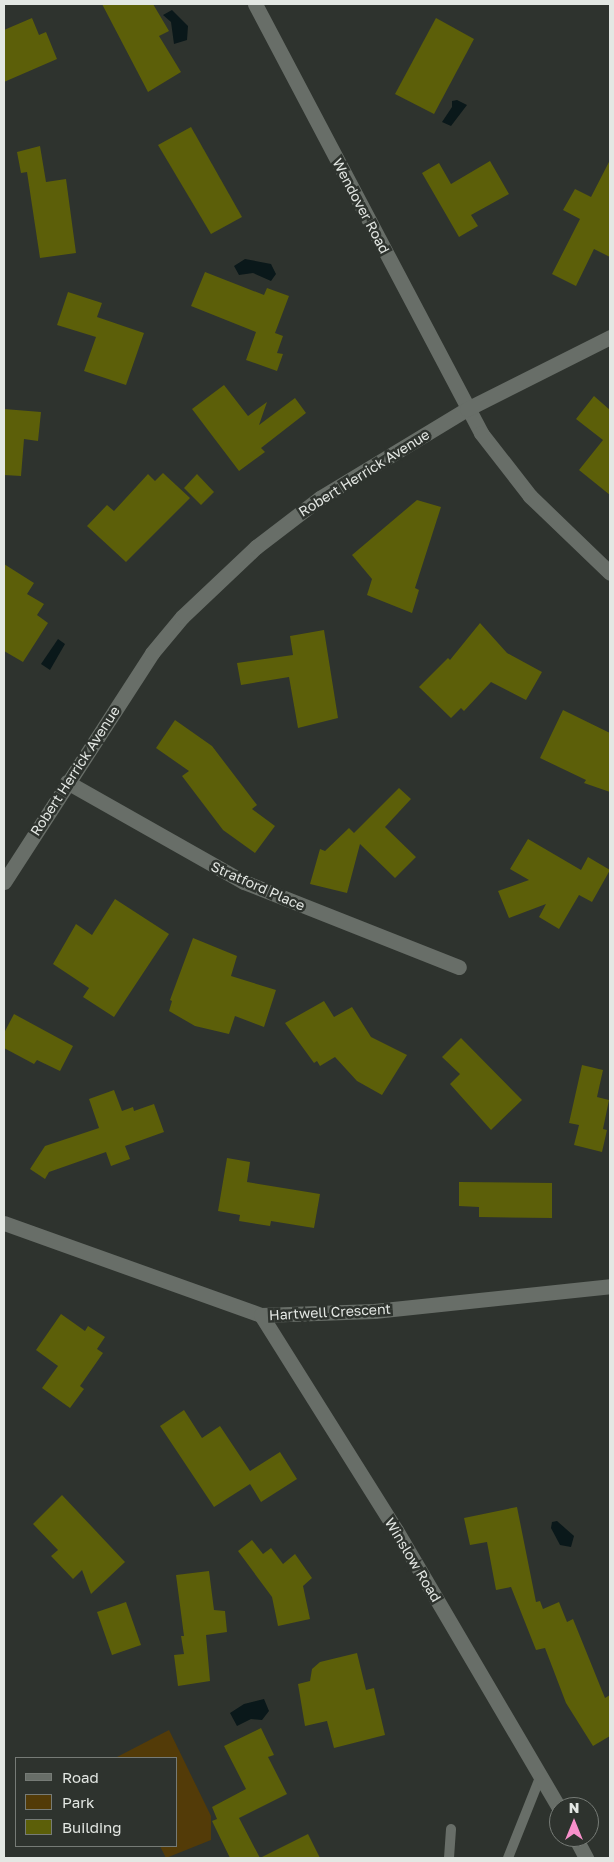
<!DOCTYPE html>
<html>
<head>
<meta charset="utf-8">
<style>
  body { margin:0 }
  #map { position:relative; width:614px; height:1862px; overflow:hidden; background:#2e332e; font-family:"Golos Text",sans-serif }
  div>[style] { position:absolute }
  .green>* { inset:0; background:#533b08 }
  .water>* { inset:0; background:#0a181a }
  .building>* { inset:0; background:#5c5f09 }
  .service>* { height:10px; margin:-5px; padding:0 5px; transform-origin:5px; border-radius:5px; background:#686e68 }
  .minor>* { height:15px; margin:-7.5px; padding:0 7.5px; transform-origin:7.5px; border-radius:7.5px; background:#686e68 }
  span { translate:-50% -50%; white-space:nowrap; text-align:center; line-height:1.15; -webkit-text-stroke:5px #2e332e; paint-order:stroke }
  .street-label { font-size:14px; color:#e3e7e3 }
  .frame { position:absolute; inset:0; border:5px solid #e3e7e3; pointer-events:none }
  .legend { position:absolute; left:15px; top:1757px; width:162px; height:90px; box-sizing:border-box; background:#2e332e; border:1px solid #767b76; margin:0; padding:6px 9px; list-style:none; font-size:15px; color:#e3e7e3 }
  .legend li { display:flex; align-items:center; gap:10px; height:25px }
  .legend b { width:25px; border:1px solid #767b76 }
  .north { position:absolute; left:549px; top:1797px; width:50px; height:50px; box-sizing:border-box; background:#2e332e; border:1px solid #767b76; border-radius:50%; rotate:0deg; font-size:14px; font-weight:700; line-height:20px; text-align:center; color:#e3e7e3 }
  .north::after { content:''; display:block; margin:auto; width:18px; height:22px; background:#f890cb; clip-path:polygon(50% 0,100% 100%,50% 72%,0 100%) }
</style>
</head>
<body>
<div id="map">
  <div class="green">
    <i style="clip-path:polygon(169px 1730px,211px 1816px,211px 1840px,166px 1858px,160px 1846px,176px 1846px,176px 1758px,117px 1757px)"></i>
  </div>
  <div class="water">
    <i style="clip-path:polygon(172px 10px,188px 26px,187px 40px,174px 44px,171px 22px,163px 15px)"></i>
    <i style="clip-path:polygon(457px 100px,467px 105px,451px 126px,442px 122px,452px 107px,452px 101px)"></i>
    <i style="clip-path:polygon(245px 259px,271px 264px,276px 274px,271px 281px,253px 273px,239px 275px,234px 266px)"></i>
    <i style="clip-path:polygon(58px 639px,65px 644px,50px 670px,41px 664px)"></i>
    <i style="clip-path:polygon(557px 1521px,574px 1536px,571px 1547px,560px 1545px,551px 1528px,552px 1522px)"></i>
    <i style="clip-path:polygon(264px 1699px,269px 1711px,262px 1720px,251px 1719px,237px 1726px,230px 1713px,244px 1704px)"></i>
  </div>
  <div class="building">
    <i style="clip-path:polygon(102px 4px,153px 4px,169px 31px,159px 36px,181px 72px,148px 92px)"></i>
    <i style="clip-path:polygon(32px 18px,39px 35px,46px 32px,57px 59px,4px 82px,4px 30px)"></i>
    <i style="clip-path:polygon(436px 18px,474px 39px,434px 114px,395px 94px)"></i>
    <i style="clip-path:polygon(191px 127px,242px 217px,211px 234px,158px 145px)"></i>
    <i style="clip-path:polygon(40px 146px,46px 182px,66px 179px,76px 253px,40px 258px,27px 172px,21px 173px,17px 152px)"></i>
    <i style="clip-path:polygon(610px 160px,610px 257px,594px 249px,576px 286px,552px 274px,580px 219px,563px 210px,575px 189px,591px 197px)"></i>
    <i style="clip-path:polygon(490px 161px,509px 194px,471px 215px,478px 226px,459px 237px,422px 173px,439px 163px,451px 184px)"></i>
    <i style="clip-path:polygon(205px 272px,264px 295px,267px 288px,289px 296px,275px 333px,283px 336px,277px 353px,283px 354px,277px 371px,246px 360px,256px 332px,191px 306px)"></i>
    <i style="clip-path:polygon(68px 292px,102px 303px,97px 317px,144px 333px,126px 385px,84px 371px,96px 337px,57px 325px)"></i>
    <i style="clip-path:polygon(224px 385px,248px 416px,267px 402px,259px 425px,295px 398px,306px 413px,261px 448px,265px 452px,239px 471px,192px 409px)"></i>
    <i style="clip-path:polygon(594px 396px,610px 410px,610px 495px,579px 470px,603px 440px,576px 419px)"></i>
    <i style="clip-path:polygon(4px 409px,41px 412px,38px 441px,24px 439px,21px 476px,4px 475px)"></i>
    <i style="clip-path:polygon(163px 473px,190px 498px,126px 562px,87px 526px,107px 505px,114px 511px,148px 474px,155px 481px)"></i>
    <i style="clip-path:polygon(197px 474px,214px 492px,201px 505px,184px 488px)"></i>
    <i style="clip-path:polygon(417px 500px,441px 507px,415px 588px,419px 590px,412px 613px,367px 595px,372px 579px,352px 555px)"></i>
    <i style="clip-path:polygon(4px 564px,34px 583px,27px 594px,44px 604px,37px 615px,48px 623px,23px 662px,4px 651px)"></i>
    <i style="clip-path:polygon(480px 623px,507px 653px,542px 672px,526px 700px,491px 682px,464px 711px,461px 708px,451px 718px,419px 687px,448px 658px,450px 660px)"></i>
    <i style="clip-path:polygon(324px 630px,338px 718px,298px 728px,289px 677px,241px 685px,237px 663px,293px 655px,290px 636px)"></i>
    <i style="clip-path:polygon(563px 710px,610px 733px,610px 792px,584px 783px,586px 780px,540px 758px)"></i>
    <i style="clip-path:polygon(175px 720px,212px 746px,257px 805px,252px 809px,275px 826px,255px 853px,223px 830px,182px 776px,189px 771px,156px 748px)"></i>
    <i style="clip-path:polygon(399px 788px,411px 799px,385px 827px,416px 857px,395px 878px,360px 844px,347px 893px,310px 884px,320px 849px,325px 851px,349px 828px,354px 833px)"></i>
    <i style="clip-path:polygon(528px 839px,581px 870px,588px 857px,610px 870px,592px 902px,579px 895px,559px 929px,539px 917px,546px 904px,509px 918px,498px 891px,529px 880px,510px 869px)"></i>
    <i style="clip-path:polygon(115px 899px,169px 934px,114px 1017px,83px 997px,89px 988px,53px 964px,76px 924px,92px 935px)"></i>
    <i style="clip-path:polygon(193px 938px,237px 956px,231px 976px,276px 990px,264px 1027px,235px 1016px,229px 1034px,195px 1026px,169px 1011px,172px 1001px,170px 1000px)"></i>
    <i style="clip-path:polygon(324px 1001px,334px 1017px,352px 1007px,371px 1037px,407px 1055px,382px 1095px,357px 1081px,335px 1057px,320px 1066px,317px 1061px,314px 1063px,285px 1023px)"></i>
    <i style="clip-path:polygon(14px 1014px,73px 1046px,60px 1071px,37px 1060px,34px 1064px,4px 1048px,4px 1033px)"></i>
    <i style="clip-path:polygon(461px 1038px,522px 1100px,491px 1130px,450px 1084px,460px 1074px,442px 1057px)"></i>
    <i style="clip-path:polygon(582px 1065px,603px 1070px,597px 1097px,609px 1100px,603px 1129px,607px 1130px,602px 1152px,574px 1145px,579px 1125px,569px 1123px)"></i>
    <i style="clip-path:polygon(114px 1090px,122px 1111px,133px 1107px,134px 1111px,154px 1104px,164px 1132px,125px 1146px,130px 1159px,111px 1166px,106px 1152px,49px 1172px,45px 1179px,30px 1169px,45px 1146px,99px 1128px,89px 1099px)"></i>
    <i style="clip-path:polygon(227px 1158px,250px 1162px,247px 1182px,320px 1194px,314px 1228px,271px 1221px,270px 1226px,239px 1221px,240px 1215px,218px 1211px)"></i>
    <i style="clip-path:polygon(459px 1182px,552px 1183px,552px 1218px,479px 1217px,479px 1207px,459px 1206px)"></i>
    <i style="clip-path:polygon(61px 1314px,85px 1331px,88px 1326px,105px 1337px,97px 1349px,103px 1353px,80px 1386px,84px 1389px,70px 1408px,42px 1388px,58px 1366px,36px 1350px)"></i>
    <i style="clip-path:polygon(184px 1410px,202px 1438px,220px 1426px,250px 1471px,280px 1452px,297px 1479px,261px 1502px,250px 1484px,214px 1507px,160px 1426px)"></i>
    <i style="clip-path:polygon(62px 1495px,125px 1562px,91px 1594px,82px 1570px,73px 1579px,51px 1556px,58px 1550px,33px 1524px)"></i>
    <i style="clip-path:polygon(517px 1507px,536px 1602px,540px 1601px,543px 1609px,559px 1602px,567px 1622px,573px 1619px,605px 1698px,610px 1695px,610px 1736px,593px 1746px,566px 1703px,545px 1648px,536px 1650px,511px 1587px,496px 1590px,487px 1542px,470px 1545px,464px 1518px)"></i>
    <i style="clip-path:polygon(252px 1540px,263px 1554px,271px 1548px,283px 1564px,295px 1554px,312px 1578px,303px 1586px,310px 1619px,278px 1626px,272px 1597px,238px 1551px)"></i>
    <i style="clip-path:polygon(209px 1571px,214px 1610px,225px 1611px,227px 1632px,206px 1635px,210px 1681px,178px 1686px,174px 1655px,184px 1654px,181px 1636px,184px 1636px,176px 1575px)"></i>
    <i style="clip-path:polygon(126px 1602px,141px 1645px,112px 1655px,97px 1612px)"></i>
    <i style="clip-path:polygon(357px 1653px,366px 1690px,374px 1688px,385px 1735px,334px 1748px,327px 1721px,305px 1726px,298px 1684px,310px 1681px,312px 1669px,320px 1662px)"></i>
    <i style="clip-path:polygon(261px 1728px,274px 1755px,268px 1757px,287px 1794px,239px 1818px,260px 1858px,230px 1858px,212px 1821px,217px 1819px,212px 1807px,246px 1789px,224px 1746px)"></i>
    <i style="clip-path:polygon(308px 1834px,320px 1858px,260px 1858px)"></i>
  </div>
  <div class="service">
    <i style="left:449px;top:1858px;width:29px;rotate:-86deg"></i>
    <i style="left:508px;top:1858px;width:89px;rotate:-68.3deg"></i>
  </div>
  <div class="minor">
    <i style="left:255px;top:4px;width:485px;rotate:62.2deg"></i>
    <i style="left:481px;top:433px;width:80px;rotate:52.1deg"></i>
    <i style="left:530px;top:496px;width:111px;rotate:43.9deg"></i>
    <i style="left:67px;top:782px;width:203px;rotate:29.5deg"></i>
    <i style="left:244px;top:882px;width:231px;rotate:21.6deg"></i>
    <i style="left:4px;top:882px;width:273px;rotate:-57.1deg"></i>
    <i style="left:152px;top:653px;width:47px;rotate:-50.2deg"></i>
    <i style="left:182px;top:617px;width:102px;rotate:-43.4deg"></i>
    <i style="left:256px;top:547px;width:81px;rotate:-37.4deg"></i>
    <i style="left:320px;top:498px;width:172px;rotate:-31.2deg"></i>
    <i style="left:467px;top:409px;width:160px;rotate:-26.7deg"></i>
    <i style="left:4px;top:1223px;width:273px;rotate:19.7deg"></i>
    <i style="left:261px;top:1315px;width:113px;rotate:-2deg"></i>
    <i style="left:374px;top:1311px;width:237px;rotate:-6deg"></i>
    <i style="left:261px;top:1315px;width:254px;rotate:57.9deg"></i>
    <i style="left:396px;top:1530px;width:322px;rotate:59.6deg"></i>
    <i style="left:575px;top:1837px;width:24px;rotate:62deg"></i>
  </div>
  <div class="street-label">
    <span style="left:361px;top:206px;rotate:62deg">Wendover Road</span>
    <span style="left:364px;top:473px;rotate:-32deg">Robert Herrick Avenue</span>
    <span style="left:75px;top:771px;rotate:-57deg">Robert Herrick Avenue</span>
    <span style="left:258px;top:886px;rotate:24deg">Stratford Place</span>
    <span style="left:330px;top:1312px;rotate:-3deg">Hartwell Crescent</span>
    <span style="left:413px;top:1560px;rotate:59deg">Winslow Road</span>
  </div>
  <div class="frame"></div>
  <ul class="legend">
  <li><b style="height:6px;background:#686e68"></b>Road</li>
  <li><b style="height:14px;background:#533b08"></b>Park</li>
  <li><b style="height:14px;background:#5c5f09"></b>Building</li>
  </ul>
  <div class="north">N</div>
</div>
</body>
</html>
